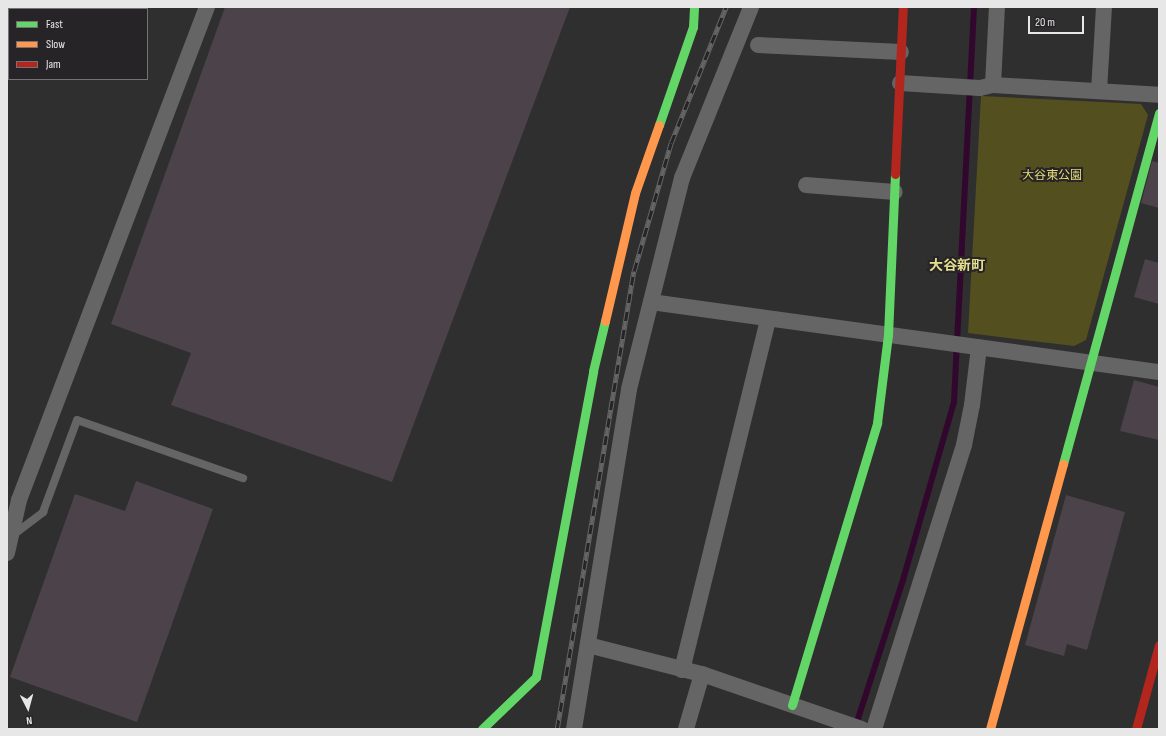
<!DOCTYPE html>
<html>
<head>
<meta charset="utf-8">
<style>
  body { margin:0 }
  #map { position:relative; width:1166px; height:736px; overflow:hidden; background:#2f2f2f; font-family:"Sofia Sans Condensed","Noto Sans JP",sans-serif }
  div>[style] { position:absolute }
  .green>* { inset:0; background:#534f1f }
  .stream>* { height:5.5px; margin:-2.75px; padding:0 2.75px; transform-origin:2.75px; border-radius:2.75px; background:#32072e }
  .building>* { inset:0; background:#4c424a }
  .lane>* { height:8px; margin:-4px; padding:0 4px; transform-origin:4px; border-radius:4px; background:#656565 }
  .street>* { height:16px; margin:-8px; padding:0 8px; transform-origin:8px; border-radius:8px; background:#656565 }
  .fast>* { height:9px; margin:-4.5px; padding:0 4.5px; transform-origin:4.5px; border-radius:4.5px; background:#63d668 }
  .slow>* { height:9px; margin:-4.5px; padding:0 4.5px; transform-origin:4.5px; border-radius:4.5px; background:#ff974d }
  .jam>* { height:9px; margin:-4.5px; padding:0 4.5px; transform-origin:4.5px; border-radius:4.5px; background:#b3261e }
  .rail>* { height:4.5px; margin-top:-2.25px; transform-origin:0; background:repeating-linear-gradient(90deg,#262426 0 9px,#656565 0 18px); box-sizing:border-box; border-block:1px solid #656565 }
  span { translate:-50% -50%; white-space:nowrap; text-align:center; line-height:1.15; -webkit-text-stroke:4px #262426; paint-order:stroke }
  .park-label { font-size:12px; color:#e5dc76 }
  .quarter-label { font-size:14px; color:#e5de8f; font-weight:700 }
  .frame { position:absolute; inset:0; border:8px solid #e8e7e8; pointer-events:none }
  .legend { position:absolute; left:8px; top:8px; width:140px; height:72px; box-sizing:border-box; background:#262426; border:1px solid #747274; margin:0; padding:5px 7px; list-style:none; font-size:12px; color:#e8e7e8 }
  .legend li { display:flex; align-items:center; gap:8px; height:20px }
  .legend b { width:20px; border:1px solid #747274 }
  .north { position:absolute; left:8px; top:688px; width:40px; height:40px; -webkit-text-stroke:3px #262426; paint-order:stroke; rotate:174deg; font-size:11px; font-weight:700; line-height:16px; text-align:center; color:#e8e7e8 }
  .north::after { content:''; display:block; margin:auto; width:14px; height:18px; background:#e8e7e8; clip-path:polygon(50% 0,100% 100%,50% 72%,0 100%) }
  .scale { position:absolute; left:1028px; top:16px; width:56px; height:18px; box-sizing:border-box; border:2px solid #e8e7e8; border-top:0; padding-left:5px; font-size:12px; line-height:14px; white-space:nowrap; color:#e8e7e8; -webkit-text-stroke:3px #262426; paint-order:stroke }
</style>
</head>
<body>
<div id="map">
  <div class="green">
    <i style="clip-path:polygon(981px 96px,1141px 104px,1148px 115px,1086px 340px,1074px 346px,968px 333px)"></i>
  </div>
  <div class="stream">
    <i style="left:856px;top:725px;width:152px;rotate:-72deg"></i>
    <i style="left:903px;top:580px;width:185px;rotate:-74deg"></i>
    <i style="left:954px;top:402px;width:396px;rotate:-87.1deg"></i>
  </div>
  <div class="building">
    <i style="clip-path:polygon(225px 7px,570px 7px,392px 482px,171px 405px,191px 353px,111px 324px)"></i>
    <i style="clip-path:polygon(1152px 161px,1159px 163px,1159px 208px,1141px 203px)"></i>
    <i style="clip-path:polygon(1145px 259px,1159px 263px,1159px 304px,1134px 297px)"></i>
    <i style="clip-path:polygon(1134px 380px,1159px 387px,1159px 440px,1120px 431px)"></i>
    <i style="clip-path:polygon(136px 481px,213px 509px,137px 722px,10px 677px,75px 494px,125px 511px)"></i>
    <i style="clip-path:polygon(1066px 495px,1125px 512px,1087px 650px,1067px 644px,1064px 656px,1025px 645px)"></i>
  </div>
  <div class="lane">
    <i style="left:13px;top:535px;width:38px;rotate:-37deg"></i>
    <i style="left:43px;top:512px;width:98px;rotate:-69.7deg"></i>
    <i style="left:77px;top:420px;width:176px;rotate:19.3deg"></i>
  </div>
  <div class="street">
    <i style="left:758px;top:45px;width:143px;rotate:2.8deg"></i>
    <i style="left:900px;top:83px;width:80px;rotate:3.6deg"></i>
    <i style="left:980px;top:88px;width:13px;rotate:-13deg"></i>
    <i style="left:993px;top:85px;width:166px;rotate:3.4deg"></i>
    <i style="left:993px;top:85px;width:78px;rotate:-87.1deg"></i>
    <i style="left:1099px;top:91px;width:84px;rotate:-86.6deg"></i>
    <i style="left:806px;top:185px;width:89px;rotate:4.5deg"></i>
    <i style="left:651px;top:302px;width:513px;rotate:7.85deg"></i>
    <i style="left:7px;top:553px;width:54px;rotate:-77.2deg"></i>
    <i style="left:19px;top:500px;width:528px;rotate:-69.13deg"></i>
    <i style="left:588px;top:645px;width:118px;rotate:14.3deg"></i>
    <i style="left:702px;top:674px;width:169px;rotate:19deg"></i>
    <i style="left:682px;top:670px;width:360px;rotate:-76.2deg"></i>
    <i style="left:574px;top:729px;width:344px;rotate:-80.8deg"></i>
    <i style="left:629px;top:389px;width:218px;rotate:-75.9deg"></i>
    <i style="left:682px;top:178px;width:184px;rotate:-68deg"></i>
    <i style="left:686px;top:729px;width:57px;rotate:-73.8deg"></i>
    <i style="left:874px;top:729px;width:298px;rotate:-72.4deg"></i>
    <i style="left:964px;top:445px;width:41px;rotate:-78.7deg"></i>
    <i style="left:972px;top:405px;width:58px;rotate:-83.1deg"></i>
  </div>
  <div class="fast">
    <i style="left:659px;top:125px;width:104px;rotate:-70.9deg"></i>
    <i style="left:693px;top:27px;width:20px;rotate:-87deg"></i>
    <i style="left:1063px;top:464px;width:364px;rotate:-74.7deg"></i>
    <i style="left:792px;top:705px;width:295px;rotate:-73.2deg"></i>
    <i style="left:877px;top:423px;width:89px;rotate:-82.9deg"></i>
    <i style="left:888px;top:335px;width:161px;rotate:-87.5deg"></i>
    <i style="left:482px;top:729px;width:75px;rotate:-43.9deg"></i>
    <i style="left:536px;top:677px;width:311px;rotate:-79.4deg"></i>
    <i style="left:593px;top:371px;width:51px;rotate:-76.5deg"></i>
  </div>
  <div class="slow">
    <i style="left:605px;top:321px;width:131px;rotate:-76.8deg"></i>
    <i style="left:635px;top:193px;width:72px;rotate:-70.6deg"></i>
    <i style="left:990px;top:729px;width:275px;rotate:-74.6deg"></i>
  </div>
  <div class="jam">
    <i style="left:895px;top:174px;width:167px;rotate:-87.3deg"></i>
    <i style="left:1136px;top:729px;width:87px;rotate:-74.7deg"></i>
  </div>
  <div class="rail">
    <i style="left:557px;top:729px;width:464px;rotate:-80.5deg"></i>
    <i style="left:634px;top:271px;width:133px;rotate:-73.9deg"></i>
    <i style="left:671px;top:143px;width:147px;rotate:-68deg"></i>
  </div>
  <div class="park-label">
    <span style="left:1052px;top:176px">大谷東公園</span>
  </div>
  <div class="quarter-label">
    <span style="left:957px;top:266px">大谷新町</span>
  </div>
  <div class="frame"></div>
  <ul class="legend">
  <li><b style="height:5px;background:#63d668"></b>Fast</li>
  <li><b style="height:5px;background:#ff974d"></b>Slow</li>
  <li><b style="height:5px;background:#b3261e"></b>Jam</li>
  </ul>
  <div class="north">N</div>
  <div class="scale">20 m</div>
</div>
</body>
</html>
